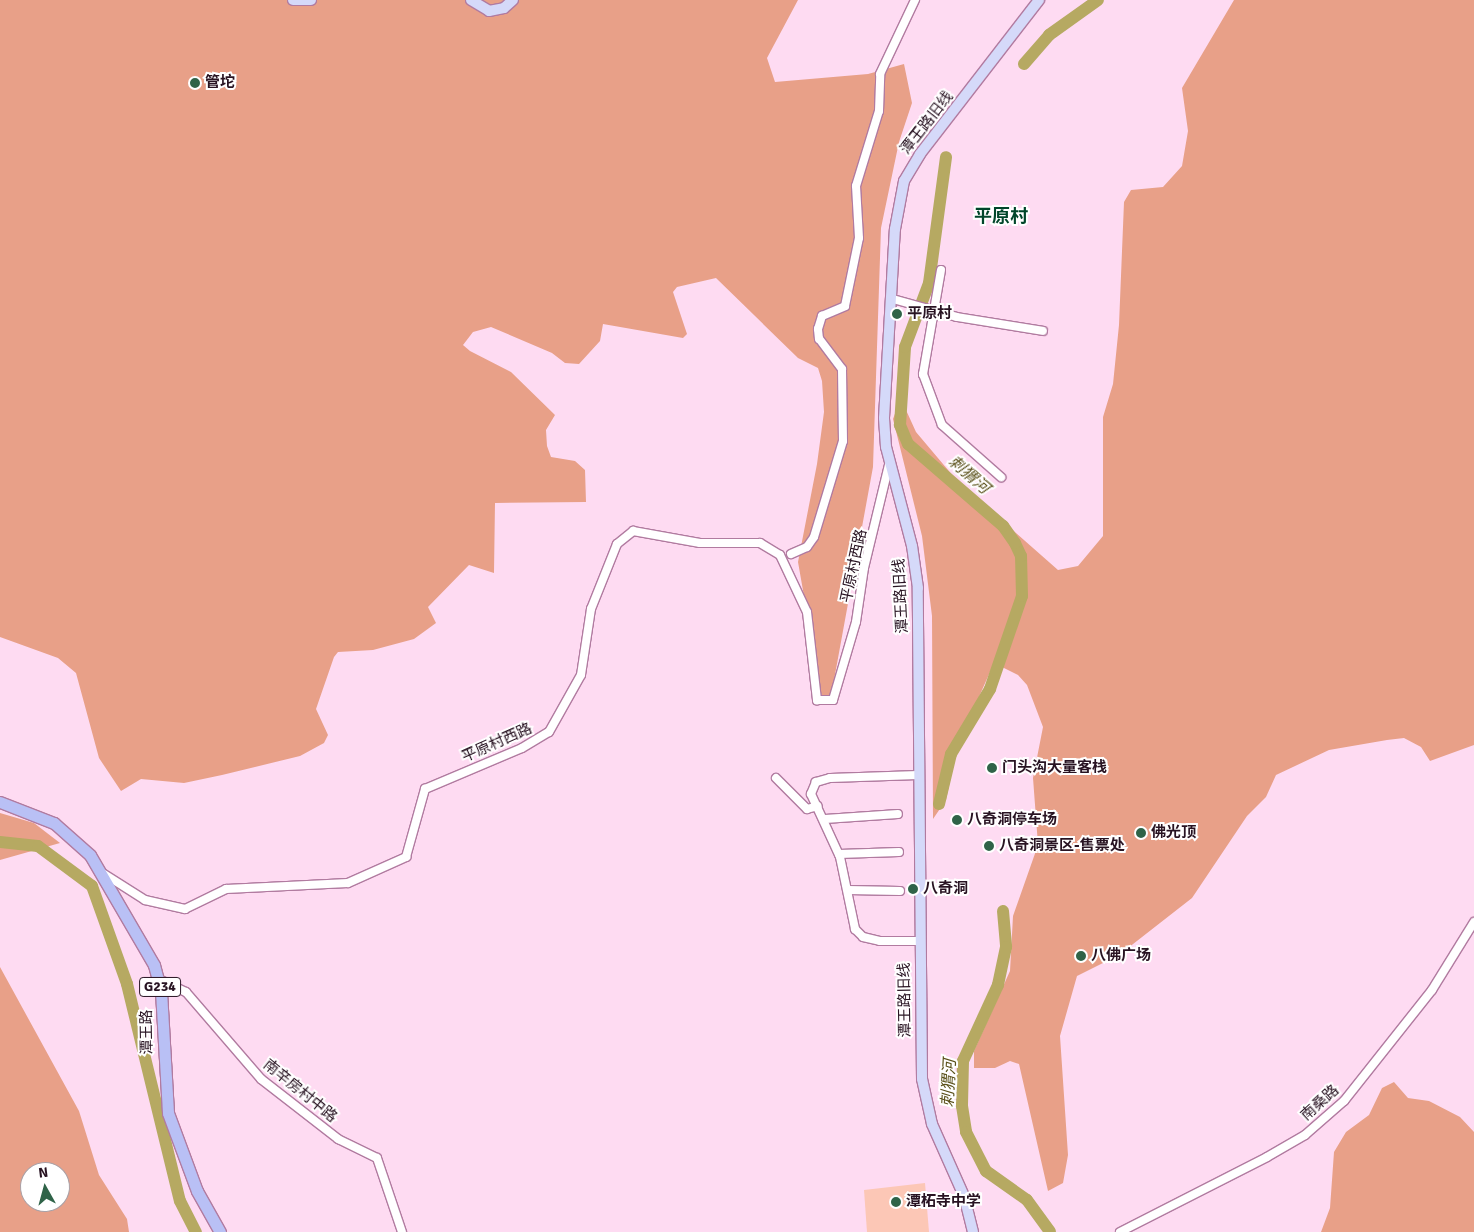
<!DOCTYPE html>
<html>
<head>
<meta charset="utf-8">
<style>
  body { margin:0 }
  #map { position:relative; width:1474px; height:1232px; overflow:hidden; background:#fedbf2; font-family:Signika,"Noto Sans SC",sans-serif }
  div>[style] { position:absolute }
  .green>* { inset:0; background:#fcc7b6 }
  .forest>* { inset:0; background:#e8a088 }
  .river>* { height:12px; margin:-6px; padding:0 6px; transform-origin:6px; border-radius:6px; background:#b6a962 }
  .roads { filter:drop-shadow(1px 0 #b17ba0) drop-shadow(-1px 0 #b17ba0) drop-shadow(0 1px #b17ba0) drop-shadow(0 -1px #b17ba0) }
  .minor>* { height:8px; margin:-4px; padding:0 4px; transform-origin:4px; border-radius:4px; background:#fff }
  .major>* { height:10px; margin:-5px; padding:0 5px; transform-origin:5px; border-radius:5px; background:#d5d9f9 }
  .highway>* { height:11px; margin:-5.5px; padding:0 5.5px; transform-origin:5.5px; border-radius:5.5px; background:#b9c0f5 }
  .dots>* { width:14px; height:14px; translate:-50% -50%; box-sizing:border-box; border:2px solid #fff; border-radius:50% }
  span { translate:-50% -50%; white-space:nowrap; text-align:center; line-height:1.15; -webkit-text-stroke:4px #fff; paint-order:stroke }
  .shield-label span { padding:1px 4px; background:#fff; border:1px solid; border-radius:4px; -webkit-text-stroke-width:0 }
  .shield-label { font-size:14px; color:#281322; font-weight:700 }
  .poi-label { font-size:15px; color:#281322; font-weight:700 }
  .left { translate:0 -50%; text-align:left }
  .street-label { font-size:15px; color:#281322 }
  .water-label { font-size:16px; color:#5a501a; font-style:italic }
  .quarter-label { font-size:18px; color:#00462a; font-weight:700 }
  .north { position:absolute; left:20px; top:1162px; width:50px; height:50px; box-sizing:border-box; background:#fff; border:1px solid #a9a1a7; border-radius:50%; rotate:353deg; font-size:14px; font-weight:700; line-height:20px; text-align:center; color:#281322 }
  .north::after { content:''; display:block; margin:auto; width:18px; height:22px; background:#2f6348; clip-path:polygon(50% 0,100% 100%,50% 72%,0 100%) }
</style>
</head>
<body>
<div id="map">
  <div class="green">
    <i style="clip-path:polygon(925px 1183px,929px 1232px,867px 1232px,864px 1190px)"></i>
  </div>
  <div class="forest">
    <i style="clip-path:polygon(0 0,798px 0,767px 58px,775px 82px,868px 74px,904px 64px,912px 103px,899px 142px,881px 228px,873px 467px,832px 691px,825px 700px,821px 693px,798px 562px,817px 464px,824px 412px,822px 381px,818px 368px,798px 358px,716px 278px,677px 287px,673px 292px,687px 334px,683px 338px,603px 324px,600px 341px,579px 364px,565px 363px,552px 353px,491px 327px,473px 332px,463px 345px,470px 351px,511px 372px,555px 415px,546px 430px,547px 446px,551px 457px,575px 461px,585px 470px,586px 502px,495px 503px,494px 573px,469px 565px,428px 607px,436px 623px,414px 639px,373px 650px,338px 652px,334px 657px,316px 709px,328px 735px,324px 743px,300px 756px,222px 775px,184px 783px,141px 779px,121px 791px,99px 758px,76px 673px,58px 658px,0 637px)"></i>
    <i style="clip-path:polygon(1234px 0,1474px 0,1474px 745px,1430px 761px,1421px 747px,1404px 738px,1387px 740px,1329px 750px,1276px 775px,1266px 797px,1247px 816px,1192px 898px,1119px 955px,1077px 976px,1060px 1036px,1068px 1155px,1063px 1183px,1048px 1191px,1019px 1064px,1010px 1061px,995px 1068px,974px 1068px,974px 1051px,1010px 971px,1013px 916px,1038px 845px,1033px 778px,1043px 727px,1027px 685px,1018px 675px,994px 663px,958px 744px,946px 800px,933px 819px,932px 616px,922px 536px,893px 419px,896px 411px,906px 410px,916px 432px,959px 483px,1058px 570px,1078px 566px,1103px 536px,1103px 417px,1113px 384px,1119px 325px,1124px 202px,1131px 190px,1163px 187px,1182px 166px,1188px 131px,1182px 88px)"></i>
    <i style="clip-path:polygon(0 813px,34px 823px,60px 843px,0 860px)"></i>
    <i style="clip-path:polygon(evenodd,0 967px,79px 1111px,99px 1175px,127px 1219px,129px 1232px,0 1232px,0 967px,30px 1172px,60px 1172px,60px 1202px,30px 1202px,30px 1172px)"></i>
    <i style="clip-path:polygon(1394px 1082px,1408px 1098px,1429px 1101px,1460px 1117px,1474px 1132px,1474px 1232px,1321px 1232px,1330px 1208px,1334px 1152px,1346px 1132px,1369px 1115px,1382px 1088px)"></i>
  </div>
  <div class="river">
    <i style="left:1024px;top:64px;width:38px;rotate:-49deg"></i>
    <i style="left:1049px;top:35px;width:60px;rotate:-35.5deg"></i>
    <i style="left:939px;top:804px;width:51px;rotate:-76.5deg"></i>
    <i style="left:951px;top:754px;width:76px;rotate:-59deg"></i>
    <i style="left:990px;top:689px;width:98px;rotate:-71deg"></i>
    <i style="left:1022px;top:596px;width:40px;rotate:-91.4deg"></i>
    <i style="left:1021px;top:556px;width:14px;rotate:-115deg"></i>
    <i style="left:1015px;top:543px;width:21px;rotate:-125deg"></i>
    <i style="left:1003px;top:526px;width:125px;rotate:-139.2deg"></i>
    <i style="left:908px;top:444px;width:21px;rotate:-113deg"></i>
    <i style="left:900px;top:425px;width:78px;rotate:-86.3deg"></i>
    <i style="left:905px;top:347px;width:68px;rotate:-69.4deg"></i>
    <i style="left:929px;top:283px;width:127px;rotate:-82.3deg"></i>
    <i style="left:0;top:842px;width:38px;rotate:6deg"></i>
    <i style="left:38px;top:846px;width:67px;rotate:36.5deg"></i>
    <i style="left:92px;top:886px;width:104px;rotate:70.3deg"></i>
    <i style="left:127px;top:984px;width:223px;rotate:76.3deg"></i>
    <i style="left:180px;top:1201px;width:35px;rotate:63deg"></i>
    <i style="left:1003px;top:911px;width:36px;rotate:85deg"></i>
    <i style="left:1006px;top:947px;width:39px;rotate:102deg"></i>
    <i style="left:998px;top:985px;width:84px;rotate:114.7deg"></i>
    <i style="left:963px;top:1061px;width:45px;rotate:91.3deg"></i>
    <i style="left:962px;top:1106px;width:26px;rotate:81deg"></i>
    <i style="left:966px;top:1132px;width:44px;rotate:62.9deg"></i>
    <i style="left:986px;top:1171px;width:50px;rotate:35.3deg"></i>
    <i style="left:1027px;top:1200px;width:39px;rotate:54deg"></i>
  </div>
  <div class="roads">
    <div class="minor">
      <i style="left:941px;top:270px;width:106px;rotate:99.8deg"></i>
      <i style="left:923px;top:374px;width:54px;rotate:69.6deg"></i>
      <i style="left:942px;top:425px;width:79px;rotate:41.4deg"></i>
      <i style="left:893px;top:299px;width:66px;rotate:15.7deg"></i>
      <i style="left:957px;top:317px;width:87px;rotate:9.2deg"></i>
      <i style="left:791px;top:554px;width:17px;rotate:-24deg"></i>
      <i style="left:807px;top:547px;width:12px;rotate:-55deg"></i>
      <i style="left:814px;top:537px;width:100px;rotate:-73.2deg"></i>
      <i style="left:843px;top:441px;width:72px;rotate:-90.8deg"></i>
      <i style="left:842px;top:369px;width:38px;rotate:-127deg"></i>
      <i style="left:819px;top:339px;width:10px;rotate:-96deg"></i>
      <i style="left:818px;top:329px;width:14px;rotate:-73deg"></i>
      <i style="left:822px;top:316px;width:25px;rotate:-23deg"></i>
      <i style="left:845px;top:306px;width:69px;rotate:-78.4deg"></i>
      <i style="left:859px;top:238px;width:52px;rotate:-93.3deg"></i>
      <i style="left:856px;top:186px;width:78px;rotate:-73deg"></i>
      <i style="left:879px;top:111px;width:37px;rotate:-88deg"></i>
      <i style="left:880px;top:74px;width:82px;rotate:-64.7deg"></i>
      <i style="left:918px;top:775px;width:88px;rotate:178deg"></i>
      <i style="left:830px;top:778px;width:15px;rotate:164deg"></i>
      <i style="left:816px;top:782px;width:13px;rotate:113deg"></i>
      <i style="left:811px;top:794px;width:69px;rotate:65.3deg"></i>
      <i style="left:840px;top:857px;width:74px;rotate:78.2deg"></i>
      <i style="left:855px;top:929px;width:11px;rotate:45deg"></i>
      <i style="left:863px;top:937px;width:17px;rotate:13deg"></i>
      <i style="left:880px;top:941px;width:39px"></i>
      <i style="left:776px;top:778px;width:44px;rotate:45deg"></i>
      <i style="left:807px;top:809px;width:11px;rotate:-15deg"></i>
      <i style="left:825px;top:819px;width:73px;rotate:-3.9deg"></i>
      <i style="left:839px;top:854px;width:60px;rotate:-1.9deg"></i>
      <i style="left:101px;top:872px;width:52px;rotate:32.5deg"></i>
      <i style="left:145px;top:900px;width:41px;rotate:12.7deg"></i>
      <i style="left:185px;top:909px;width:46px;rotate:-26deg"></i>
      <i style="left:226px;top:889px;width:122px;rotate:-2.8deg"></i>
      <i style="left:348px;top:883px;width:64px;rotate:-24.1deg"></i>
      <i style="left:406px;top:857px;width:71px;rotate:-74.4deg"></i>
      <i style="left:425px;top:789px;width:105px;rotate:-22.9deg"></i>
      <i style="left:522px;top:748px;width:31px;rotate:-31deg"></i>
      <i style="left:549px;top:732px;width:65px;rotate:-60.7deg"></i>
      <i style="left:581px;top:675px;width:67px;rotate:-81.4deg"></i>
      <i style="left:591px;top:609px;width:70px;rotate:-68.2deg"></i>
      <i style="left:617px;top:544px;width:21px;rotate:-39deg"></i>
      <i style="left:633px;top:531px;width:68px;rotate:10.2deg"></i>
      <i style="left:700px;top:543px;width:60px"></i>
      <i style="left:760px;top:543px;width:23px;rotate:31deg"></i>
      <i style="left:780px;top:555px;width:63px;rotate:64.7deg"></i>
      <i style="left:807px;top:612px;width:89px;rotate:83.5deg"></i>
      <i style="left:817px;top:700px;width:16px"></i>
      <i style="left:833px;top:700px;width:81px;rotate:-73.6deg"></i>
      <i style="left:856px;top:622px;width:55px;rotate:-81.6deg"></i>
      <i style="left:864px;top:568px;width:106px;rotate:-76.4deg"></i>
      <i style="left:848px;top:890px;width:52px;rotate:1.1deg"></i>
      <i style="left:159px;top:979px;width:30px;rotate:26deg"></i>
      <i style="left:186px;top:992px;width:115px;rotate:49.2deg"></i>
      <i style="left:261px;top:1079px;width:98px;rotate:37.9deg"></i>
      <i style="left:338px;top:1139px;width:43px;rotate:26deg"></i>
      <i style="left:377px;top:1158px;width:78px;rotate:71.3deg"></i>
      <i style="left:1120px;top:1232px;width:165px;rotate:-27deg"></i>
      <i style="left:1267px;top:1157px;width:44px;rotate:-30.1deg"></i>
      <i style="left:1305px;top:1135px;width:52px;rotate:-41.1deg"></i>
      <i style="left:1344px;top:1101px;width:142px;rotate:-51.6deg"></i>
      <i style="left:1432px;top:990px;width:80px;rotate:-58.3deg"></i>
    </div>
    <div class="major">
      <i style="left:293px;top:0;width:18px"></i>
      <i style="left:471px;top:0;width:21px;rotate:31deg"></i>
      <i style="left:489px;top:11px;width:15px;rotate:-11deg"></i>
      <i style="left:504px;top:8px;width:12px;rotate:-42deg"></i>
      <i style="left:973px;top:1232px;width:37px;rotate:-104deg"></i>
      <i style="left:964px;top:1196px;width:79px;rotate:-114deg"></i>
      <i style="left:932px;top:1124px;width:46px;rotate:-102.5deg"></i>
      <i style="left:922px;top:1079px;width:491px;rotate:-90.5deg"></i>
      <i style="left:918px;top:588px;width:42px;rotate:-98.1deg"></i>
      <i style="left:912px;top:546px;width:102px;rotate:-104.7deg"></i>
      <i style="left:886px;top:447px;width:29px;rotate:-94deg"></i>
      <i style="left:884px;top:418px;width:189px;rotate:-86.7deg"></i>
      <i style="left:895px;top:229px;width:49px;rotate:-79.4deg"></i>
      <i style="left:904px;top:181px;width:31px;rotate:-59deg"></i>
      <i style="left:920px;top:154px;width:195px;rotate:-52.3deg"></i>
    </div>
    <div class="highway">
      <i style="left:0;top:802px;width:58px;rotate:21.3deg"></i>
      <i style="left:54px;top:823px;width:48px;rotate:41.6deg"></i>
      <i style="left:90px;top:855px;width:127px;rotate:59.8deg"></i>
      <i style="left:154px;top:965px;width:27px;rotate:75deg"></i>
      <i style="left:161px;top:991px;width:122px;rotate:86.7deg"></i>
      <i style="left:168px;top:1113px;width:83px;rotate:69.6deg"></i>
      <i style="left:197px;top:1191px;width:47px;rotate:60.7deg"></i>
    </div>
  </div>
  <div class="dots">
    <i style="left:195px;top:83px;background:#2f6348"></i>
    <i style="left:897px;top:314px;background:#2f6348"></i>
    <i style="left:992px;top:768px;background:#2f6348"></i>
    <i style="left:957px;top:820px;background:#2f6348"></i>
    <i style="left:1141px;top:833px;background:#2f6348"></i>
    <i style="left:989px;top:846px;background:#2f6348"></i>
    <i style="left:913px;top:889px;background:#2f6348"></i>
    <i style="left:1081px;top:956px;background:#2f6348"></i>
    <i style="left:896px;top:1202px;background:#2f6348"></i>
  </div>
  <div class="shield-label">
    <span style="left:160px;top:987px">G234</span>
  </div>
  <div class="poi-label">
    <span class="left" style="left:205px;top:83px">管坨</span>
    <span class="left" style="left:907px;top:314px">平原村</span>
    <span class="left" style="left:1002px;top:768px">门头沟大量客栈</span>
    <span class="left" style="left:967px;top:820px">八奇洞停车场</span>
    <span class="left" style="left:1151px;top:833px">佛光顶</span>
    <span class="left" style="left:999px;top:846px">八奇洞景区-售票处</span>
    <span class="left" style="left:923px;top:889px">八奇洞</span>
    <span class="left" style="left:1091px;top:956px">八佛广场</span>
    <span class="left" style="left:906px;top:1202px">潭柘寺中学</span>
  </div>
  <div class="street-label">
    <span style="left:927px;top:123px;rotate:-52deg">潭王路旧线</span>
    <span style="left:854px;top:566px;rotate:-78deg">平原村西路</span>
    <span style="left:901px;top:596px;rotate:-93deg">潭王路旧线</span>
    <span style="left:497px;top:743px;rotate:-24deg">平原村西路</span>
    <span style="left:905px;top:1000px;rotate:-91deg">潭王路旧线</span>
    <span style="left:147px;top:1032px;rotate:-91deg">潭王路</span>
    <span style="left:300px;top:1091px;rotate:39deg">南辛房村中路</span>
    <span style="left:1320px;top:1103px;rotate:-42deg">南桑路</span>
  </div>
  <div class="water-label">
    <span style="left:969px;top:475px;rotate:41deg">刺猬河</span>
    <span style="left:949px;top:1083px;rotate:-87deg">刺猬河</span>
  </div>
  <div class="quarter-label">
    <span style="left:1001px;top:216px">平原村</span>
  </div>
  <div class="north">N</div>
</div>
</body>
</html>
